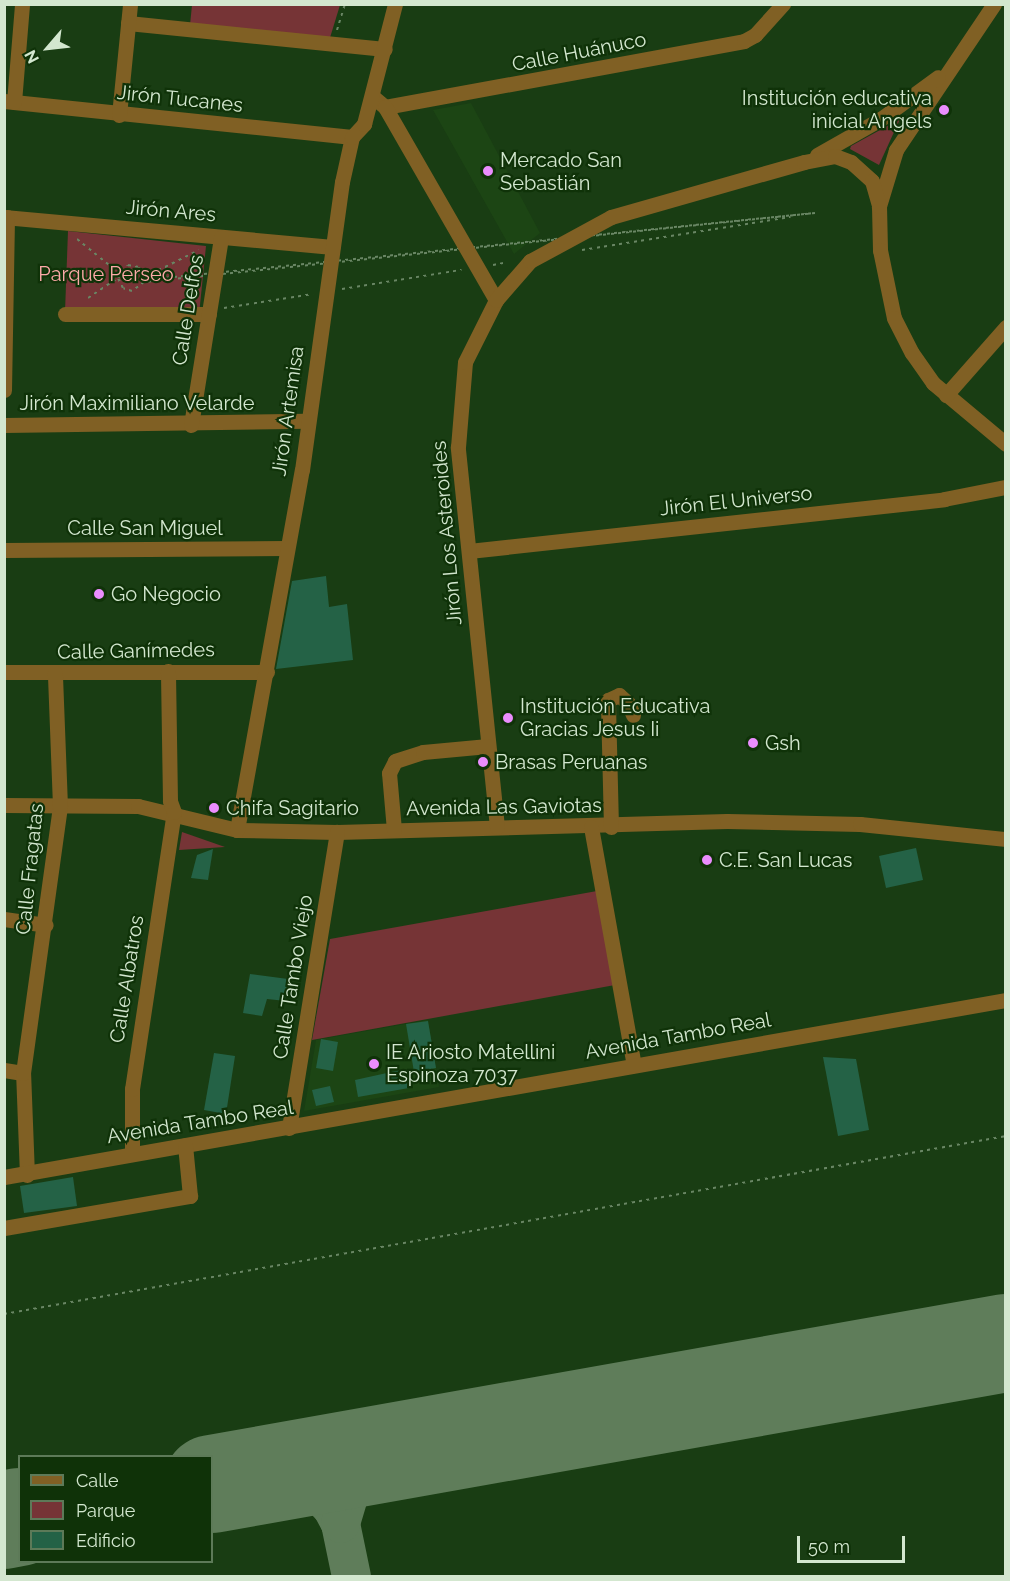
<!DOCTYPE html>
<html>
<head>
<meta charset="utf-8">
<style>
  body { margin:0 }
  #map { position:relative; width:1010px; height:1581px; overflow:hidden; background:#193d13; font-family:Raleway,sans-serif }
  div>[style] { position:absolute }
  .built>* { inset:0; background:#1c4514 }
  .green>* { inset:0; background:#763436 }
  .taxiway>* { height:39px; margin:-19.5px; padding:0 19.5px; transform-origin:19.5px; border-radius:19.5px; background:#5f7d5a }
  .runway>* { height:98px; margin:-49px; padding:0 49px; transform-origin:49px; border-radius:49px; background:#5f7d5a }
  .building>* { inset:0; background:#246246 }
  .path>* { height:2px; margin-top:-1px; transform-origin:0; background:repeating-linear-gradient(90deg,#698664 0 3px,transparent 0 7.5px) }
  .minor>* { height:15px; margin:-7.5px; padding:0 7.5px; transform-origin:7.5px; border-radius:7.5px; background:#806024 }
  .dots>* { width:16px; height:16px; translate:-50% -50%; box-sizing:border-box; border:3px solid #0f3208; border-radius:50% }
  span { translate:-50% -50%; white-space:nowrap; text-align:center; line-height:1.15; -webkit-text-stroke:4.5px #0f3208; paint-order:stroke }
  .street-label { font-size:20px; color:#d3e7cf }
  .poi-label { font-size:20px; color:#d3e7cf }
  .right { translate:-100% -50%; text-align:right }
  .left { translate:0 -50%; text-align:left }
  .park-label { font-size:20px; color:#fca9a8 }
  .frame { position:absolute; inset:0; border:6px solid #d3e7cf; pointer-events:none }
  .legend { position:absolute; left:18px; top:1455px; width:195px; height:108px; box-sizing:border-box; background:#0f3208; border:2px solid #5d7a58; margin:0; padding:8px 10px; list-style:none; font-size:18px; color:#d3e7cf }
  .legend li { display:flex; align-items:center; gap:12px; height:30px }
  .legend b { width:30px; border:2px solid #5d7a58 }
  .north { position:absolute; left:18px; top:18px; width:60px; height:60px; -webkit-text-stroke:4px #0f3208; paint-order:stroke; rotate:242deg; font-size:16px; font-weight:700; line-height:24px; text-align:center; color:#d3e7cf }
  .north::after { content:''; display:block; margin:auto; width:21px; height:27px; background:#d3e7cf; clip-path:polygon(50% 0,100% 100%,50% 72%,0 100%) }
  .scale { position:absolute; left:797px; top:1536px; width:108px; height:27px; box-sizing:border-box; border:3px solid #d3e7cf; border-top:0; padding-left:8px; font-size:18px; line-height:21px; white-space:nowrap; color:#d3e7cf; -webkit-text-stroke:4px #0f3208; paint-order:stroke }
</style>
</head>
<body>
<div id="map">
  <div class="built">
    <i style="clip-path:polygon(471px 103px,540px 233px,514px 254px,433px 110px)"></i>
    <i style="clip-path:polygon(428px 1020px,439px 1087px,304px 1111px,316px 1040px)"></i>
  </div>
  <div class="green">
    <i style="clip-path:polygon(192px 5px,340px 5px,329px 41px,190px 25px)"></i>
    <i style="clip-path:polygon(900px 119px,879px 165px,850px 149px,851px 146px)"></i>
    <i style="clip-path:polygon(68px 231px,206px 246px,199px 315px,65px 312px)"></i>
    <i style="clip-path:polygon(182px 832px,225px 847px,179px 850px)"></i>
    <i style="clip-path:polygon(597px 891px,615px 985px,312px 1040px,330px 939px)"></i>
  </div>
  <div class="taxiway">
    <i style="left:284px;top:1471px;width:30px;rotate:28deg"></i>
    <i style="left:310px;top:1485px;width:32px;rotate:46deg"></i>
    <i style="left:332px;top:1508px;width:17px;rotate:62deg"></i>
    <i style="left:340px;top:1523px;width:54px;rotate:78.3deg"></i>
    <i style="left:340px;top:1523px;width:42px;rotate:-73.3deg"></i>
    <i style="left:352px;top:1483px;width:52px;rotate:-36.4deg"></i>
  </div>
  <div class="runway">
    <i style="left:212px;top:1484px;width:806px;rotate:-10.07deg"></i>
    <i style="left:4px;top:1520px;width:16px;rotate:-11deg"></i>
  </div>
  <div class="building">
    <i style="clip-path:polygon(326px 576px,329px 607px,347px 604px,353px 660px,276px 669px,292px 581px)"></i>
    <i style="clip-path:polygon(916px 848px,923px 880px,886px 888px,879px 856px)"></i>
    <i style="clip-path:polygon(213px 849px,208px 880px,191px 878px,197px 855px)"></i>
    <i style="clip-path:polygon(250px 974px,288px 979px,286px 1001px,267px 999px,262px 1016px,243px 1013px)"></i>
    <i style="clip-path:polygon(428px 1021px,436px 1068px,414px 1072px,406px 1024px)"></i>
    <i style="clip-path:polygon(321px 1039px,338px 1042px,333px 1071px,316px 1068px)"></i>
    <i style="clip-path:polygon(214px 1053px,235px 1056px,226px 1114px,204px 1110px)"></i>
    <i style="clip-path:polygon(823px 1057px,856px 1059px,869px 1130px,838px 1136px)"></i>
    <i style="clip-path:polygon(405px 1069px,409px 1088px,358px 1097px,355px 1080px)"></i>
    <i style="clip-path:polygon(330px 1086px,334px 1102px,316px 1106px,312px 1090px)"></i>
    <i style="clip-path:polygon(73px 1177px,77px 1206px,24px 1213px,20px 1186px)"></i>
  </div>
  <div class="path">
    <i style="left:337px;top:30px;width:27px;rotate:-73deg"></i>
    <i style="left:815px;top:213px;width:675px;rotate:174.13deg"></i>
    <i style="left:144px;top:282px;width:15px;rotate:143deg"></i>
    <i style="left:132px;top:291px;width:9px;rotate:-162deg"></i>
    <i style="left:123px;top:288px;width:11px;rotate:-117deg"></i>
    <i style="left:118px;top:278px;width:16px;rotate:-52deg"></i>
    <i style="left:128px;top:265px;width:11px;rotate:10deg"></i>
    <i style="left:139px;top:267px;width:14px;rotate:69deg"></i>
    <i style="left:144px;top:280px;width:674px;rotate:-5.7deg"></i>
    <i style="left:77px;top:239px;width:54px;rotate:39deg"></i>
    <i style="left:582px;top:250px;width:211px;rotate:-9deg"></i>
    <i style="left:493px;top:265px;width:15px;rotate:-11deg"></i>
    <i style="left:145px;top:277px;width:60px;rotate:-26.6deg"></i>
    <i style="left:342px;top:289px;width:121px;rotate:-9.1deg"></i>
    <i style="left:88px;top:298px;width:36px;rotate:-34deg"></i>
    <i style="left:224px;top:308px;width:90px;rotate:-8.9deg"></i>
    <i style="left:4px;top:1314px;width:1018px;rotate:-10.07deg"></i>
  </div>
  <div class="minor">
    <i style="left:994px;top:4px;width:176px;rotate:123.9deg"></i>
    <i style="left:896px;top:150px;width:59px;rotate:106.9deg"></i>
    <i style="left:879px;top:206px;width:44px;rotate:88.7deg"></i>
    <i style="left:880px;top:250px;width:69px;rotate:78.4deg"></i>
    <i style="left:894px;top:318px;width:39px;rotate:63deg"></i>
    <i style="left:912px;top:353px;width:37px;rotate:55deg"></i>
    <i style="left:933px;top:383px;width:95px;rotate:39.9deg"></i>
    <i style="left:128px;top:23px;width:258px;rotate:5.8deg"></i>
    <i style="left:372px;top:96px;width:17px;rotate:40deg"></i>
    <i style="left:385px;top:107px;width:365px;rotate:-10.4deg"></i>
    <i style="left:744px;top:41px;width:13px;rotate:-29deg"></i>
    <i style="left:755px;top:35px;width:42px;rotate:-47.9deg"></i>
    <i style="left:4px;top:101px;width:350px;rotate:5.9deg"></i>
    <i style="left:14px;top:102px;width:98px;rotate:-85.3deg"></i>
    <i style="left:385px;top:107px;width:223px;rotate:60.1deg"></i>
    <i style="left:119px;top:115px;width:112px;rotate:-84.3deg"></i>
    <i style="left:817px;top:155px;width:75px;rotate:-29.6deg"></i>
    <i style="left:882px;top:118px;width:69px;rotate:-36.2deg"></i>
    <i style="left:4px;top:217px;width:330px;rotate:5.2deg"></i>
    <i style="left:65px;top:314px;width:144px"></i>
    <i style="left:4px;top:390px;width:173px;rotate:-89deg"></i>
    <i style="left:946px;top:395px;width:91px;rotate:-48.6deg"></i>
    <i style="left:4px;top:425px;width:302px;rotate:-0.8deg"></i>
    <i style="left:191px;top:425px;width:190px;rotate:-80.9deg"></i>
    <i style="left:4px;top:550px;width:282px;rotate:-0.4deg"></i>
    <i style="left:469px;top:551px;width:478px;rotate:-6.2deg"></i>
    <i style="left:944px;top:499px;width:63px;rotate:-11deg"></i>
    <i style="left:4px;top:672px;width:263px"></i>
    <i style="left:4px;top:805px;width:134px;rotate:0.4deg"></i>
    <i style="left:138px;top:806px;width:102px;rotate:13.6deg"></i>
    <i style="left:237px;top:830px;width:100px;rotate:1.1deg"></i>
    <i style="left:337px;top:832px;width:390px;rotate:-1.6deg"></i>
    <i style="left:727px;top:821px;width:133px;rotate:1.3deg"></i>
    <i style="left:860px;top:824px;width:147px;rotate:5.9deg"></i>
    <i style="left:497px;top:827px;width:382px;rotate:-95.9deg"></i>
    <i style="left:458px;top:447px;width:85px;rotate:-85.3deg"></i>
    <i style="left:465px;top:362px;width:69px;rotate:-63.4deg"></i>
    <i style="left:496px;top:300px;width:52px;rotate:-48.9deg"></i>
    <i style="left:530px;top:261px;width:92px;rotate:-28.5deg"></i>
    <i style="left:611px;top:217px;width:201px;rotate:-15.9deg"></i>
    <i style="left:804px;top:162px;width:32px;rotate:-11deg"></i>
    <i style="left:835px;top:156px;width:17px;rotate:21deg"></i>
    <i style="left:851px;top:162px;width:28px;rotate:42deg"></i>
    <i style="left:872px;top:181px;width:26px;rotate:74deg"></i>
    <i style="left:591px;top:827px;width:242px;rotate:79.8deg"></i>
    <i style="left:611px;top:827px;width:127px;rotate:-91.4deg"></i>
    <i style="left:608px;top:700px;width:12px;rotate:-24deg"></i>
    <i style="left:619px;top:695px;width:12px;rotate:42deg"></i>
    <i style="left:628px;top:703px;width:13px;rotate:67deg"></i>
    <i style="left:237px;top:830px;width:366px;rotate:-79.8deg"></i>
    <i style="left:302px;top:470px;width:291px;rotate:-82.1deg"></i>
    <i style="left:342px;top:182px;width:46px;rotate:-77.5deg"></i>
    <i style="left:352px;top:137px;width:18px;rotate:-47deg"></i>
    <i style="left:364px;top:124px;width:124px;rotate:-75.5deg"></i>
    <i style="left:394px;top:830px;width:57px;rotate:-95deg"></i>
    <i style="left:389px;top:773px;width:13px;rotate:-63deg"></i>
    <i style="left:395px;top:761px;width:29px;rotate:-18deg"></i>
    <i style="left:423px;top:752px;width:65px;rotate:-5.3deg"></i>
    <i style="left:4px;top:919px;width:42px;rotate:8.1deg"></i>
    <i style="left:4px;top:1070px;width:19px;rotate:9deg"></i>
    <i style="left:289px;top:1128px;width:300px;rotate:-80.8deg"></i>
    <i style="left:132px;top:1153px;width:64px;rotate:-90deg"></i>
    <i style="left:132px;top:1089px;width:280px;rotate:-81.4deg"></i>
    <i style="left:174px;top:812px;width:12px;rotate:-110deg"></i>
    <i style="left:170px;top:801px;width:130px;rotate:-90.9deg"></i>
    <i style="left:27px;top:1175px;width:102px;rotate:-92.2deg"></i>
    <i style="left:23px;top:1073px;width:270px;rotate:-82.1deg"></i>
    <i style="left:60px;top:806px;width:133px;rotate:-92.2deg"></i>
    <i style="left:4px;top:1177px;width:1018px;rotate:-10.02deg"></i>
    <i style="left:4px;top:1228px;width:189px;rotate:-9.8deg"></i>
    <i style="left:190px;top:1196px;width:51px;rotate:-95.6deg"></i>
  </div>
  <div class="dots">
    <i style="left:944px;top:110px;background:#ea8dfd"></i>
    <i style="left:488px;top:171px;background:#ea8dfd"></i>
    <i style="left:99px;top:594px;background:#ea8dfd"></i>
    <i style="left:508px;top:718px;background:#ea8dfd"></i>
    <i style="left:753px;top:743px;background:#ea8dfd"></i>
    <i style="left:483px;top:762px;background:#ea8dfd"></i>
    <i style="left:214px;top:808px;background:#ea8dfd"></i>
    <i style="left:707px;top:860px;background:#ea8dfd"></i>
    <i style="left:374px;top:1064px;background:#ea8dfd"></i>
  </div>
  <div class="street-label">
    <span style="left:579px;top:52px;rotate:-11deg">Calle Huánuco</span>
    <span style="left:180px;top:99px;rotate:6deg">Jirón Tucanes</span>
    <span style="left:171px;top:211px;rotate:5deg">Jirón Ares</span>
    <span style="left:188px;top:310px;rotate:-81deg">Calle Delfos</span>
    <span style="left:137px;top:403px">Jirón Maximiliano Velarde</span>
    <span style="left:288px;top:411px;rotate:-82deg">Jirón Artemisa</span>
    <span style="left:736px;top:501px;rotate:-6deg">Jirón El Universo</span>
    <span style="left:145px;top:528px">Calle San Miguel</span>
    <span style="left:447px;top:533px;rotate:-95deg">Jirón Los Asteroides</span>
    <span style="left:136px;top:651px;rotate:-1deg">Calle Ganímedes</span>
    <span style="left:504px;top:807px;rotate:-1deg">Avenida Las Gaviotas</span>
    <span style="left:30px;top:869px;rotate:-84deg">Calle Fragatas</span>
    <span style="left:293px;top:977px;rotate:-81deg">Calle Tambo Viejo</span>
    <span style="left:127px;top:979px;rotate:-81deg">Calle Albatros</span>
    <span style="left:678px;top:1036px;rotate:-10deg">Avenida Tambo Real</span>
    <span style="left:200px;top:1122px;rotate:-9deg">Avenida Tambo Real</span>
  </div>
  <div class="poi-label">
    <span class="right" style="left:932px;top:110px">Institución educativa<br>inicial Angels</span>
    <span class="left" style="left:500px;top:172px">Mercado San<br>Sebastián</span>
    <span class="left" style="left:111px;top:594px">Go Negocio</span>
    <span class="left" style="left:520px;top:718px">Institución Educativa<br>Gracias Jesus Ii</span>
    <span class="left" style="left:765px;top:743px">Gsh</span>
    <span class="left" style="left:495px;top:762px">Brasas Peruanas</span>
    <span class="left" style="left:226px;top:808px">Chifa Sagitario</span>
    <span class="left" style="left:719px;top:860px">C.E. San Lucas</span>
    <span class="left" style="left:386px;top:1064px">IE Ariosto Matellini<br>Espinoza 7037</span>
  </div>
  <div class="park-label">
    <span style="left:106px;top:274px">Parque Perseo</span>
  </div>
  <div class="frame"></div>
  <ul class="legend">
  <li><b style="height:8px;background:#806024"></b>Calle</li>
  <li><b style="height:16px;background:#763436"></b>Parque</li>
  <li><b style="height:16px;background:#246246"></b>Edificio</li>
  </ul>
  <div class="north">N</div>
  <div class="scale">50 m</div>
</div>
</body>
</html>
